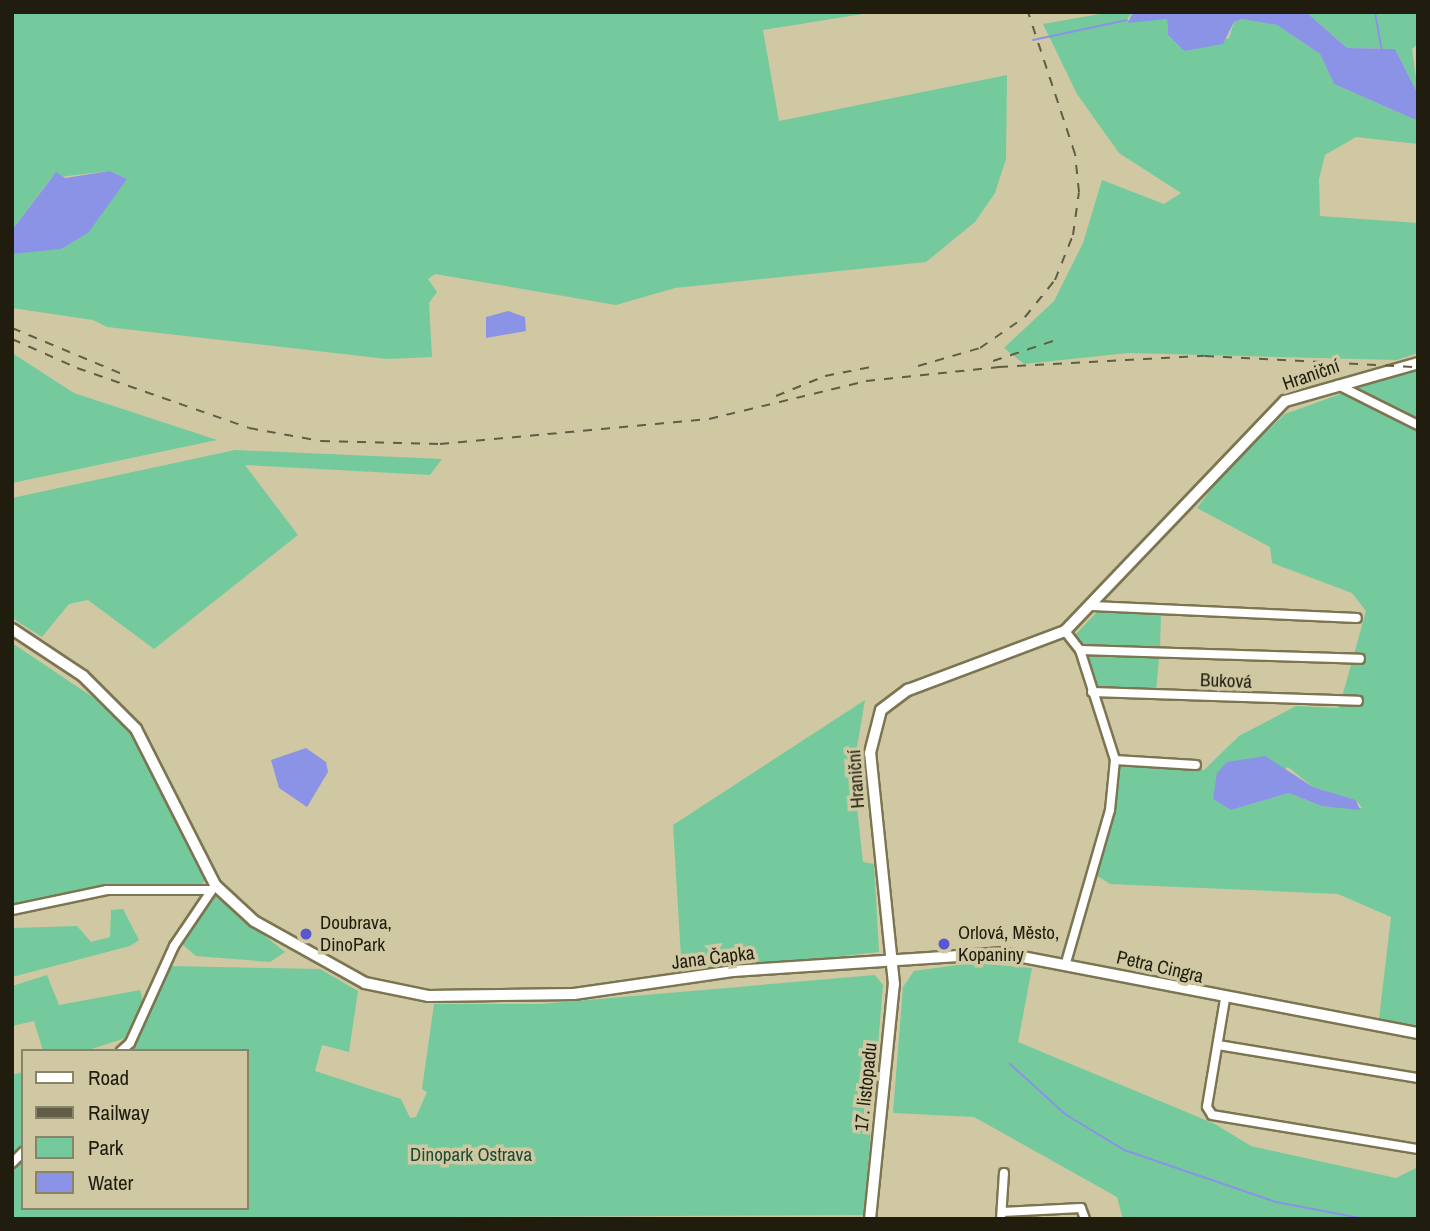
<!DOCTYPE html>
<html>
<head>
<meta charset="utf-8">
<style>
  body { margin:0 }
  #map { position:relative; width:1430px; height:1231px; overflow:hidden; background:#cfc8a2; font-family:"Archivo Narrow",sans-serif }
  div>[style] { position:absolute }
  .green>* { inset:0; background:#74ca9c }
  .water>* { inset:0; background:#8b93e6 }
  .stream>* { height:2px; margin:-1px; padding:0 1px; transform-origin:1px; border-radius:1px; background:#8b93e6 }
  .roads { filter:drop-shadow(2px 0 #7c7551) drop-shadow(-2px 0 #7c7551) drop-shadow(0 2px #7c7551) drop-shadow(0 -2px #7c7551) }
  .street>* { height:8px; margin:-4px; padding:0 4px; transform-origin:4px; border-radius:4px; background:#fff }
  .secondary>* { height:10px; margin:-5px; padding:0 5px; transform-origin:5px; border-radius:5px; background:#fff }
  .rail>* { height:2px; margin-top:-1px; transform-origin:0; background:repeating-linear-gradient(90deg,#605c45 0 9px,transparent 0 18px) }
  .dots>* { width:19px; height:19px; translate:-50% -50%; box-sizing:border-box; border:4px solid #cfc8a2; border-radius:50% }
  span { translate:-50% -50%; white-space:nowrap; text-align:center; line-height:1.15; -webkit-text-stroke:7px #cfc8a2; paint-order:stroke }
  .street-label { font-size:19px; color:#201d0f }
  .poi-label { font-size:19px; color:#201d0f }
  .left { translate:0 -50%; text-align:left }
  .park-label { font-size:19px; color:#1e4933 }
  .frame { position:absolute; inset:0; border:14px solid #201d0f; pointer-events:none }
  .legend { position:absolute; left:21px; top:1049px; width:228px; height:161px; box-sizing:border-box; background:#cfc8a2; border:2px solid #898467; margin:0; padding:9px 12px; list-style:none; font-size:21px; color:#201d0f }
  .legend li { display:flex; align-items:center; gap:14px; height:35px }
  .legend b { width:35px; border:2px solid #898467 }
</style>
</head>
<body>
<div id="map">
  <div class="green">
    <i style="clip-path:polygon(12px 12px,875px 12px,763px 30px,779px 121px,1007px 75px,1006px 159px,995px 193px,975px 222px,926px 262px,675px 288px,616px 305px,435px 274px,428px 279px,437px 292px,429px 303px,432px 357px,387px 359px,107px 327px,93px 320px,12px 308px,12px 254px,68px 245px,127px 179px,110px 171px,51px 178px,12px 230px)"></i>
    <i style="clip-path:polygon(1111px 12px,1133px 12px,1126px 20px,1167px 19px,1168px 35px,1184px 51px,1229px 38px,1234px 22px,1243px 19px,1277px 25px,1320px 54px,1334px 84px,1418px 121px,1418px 144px,1356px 137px,1325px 155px,1319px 179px,1320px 216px,1418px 223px,1418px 353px,1397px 360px,1128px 353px,1024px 364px,1004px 348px,1054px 301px,1083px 243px,1102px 180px,1164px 204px,1181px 193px,1119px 153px,1077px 94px,1043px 24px)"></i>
    <i style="clip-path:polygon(1306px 12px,1418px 12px,1418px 44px,1412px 49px,1418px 94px,1395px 49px,1347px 48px)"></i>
    <i style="clip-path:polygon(12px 353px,74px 393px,217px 440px,12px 483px)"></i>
    <i style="clip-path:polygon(evenodd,1407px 370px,1418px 372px,1418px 1027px,1379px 1019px,1391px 917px,1338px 894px,1110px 884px,1096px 875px,1114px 810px,1118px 765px,1204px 770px,1239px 736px,1296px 706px,1339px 708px,1366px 611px,1352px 593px,1272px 563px,1270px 547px,1197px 508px,1224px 472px,1285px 414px,1407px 370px,1288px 767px,1313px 787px,1356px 800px,1362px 808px,1321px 806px,1289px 793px,1231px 810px,1288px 767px)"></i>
    <i style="clip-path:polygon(235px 450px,442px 459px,430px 475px,245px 465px,298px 535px,154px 649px,88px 600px,69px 604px,42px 637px,12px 618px,12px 498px)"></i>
    <i style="clip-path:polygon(1098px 611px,1161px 615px,1160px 648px,1081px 644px,1075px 635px)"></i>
    <i style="clip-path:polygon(12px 643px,94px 698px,131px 733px,156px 772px,207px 877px,200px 888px,76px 896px,12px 916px)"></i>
    <i style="clip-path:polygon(1085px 653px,1159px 658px,1156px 691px,1095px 688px)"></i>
    <i style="clip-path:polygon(865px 700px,853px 771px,863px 862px,874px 864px,879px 952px,682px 974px,673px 825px)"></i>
    <i style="clip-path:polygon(215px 896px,285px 952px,270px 962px,196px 956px,182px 944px)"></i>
    <i style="clip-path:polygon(123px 909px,139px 940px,130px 946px,12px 977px,12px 928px,77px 926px,91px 942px,110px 937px,111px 910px)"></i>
    <i style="clip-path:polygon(972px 963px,1032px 968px,1018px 1042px,1215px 1124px,1251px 1146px,1396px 1178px,1418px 1167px,1418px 1219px,1123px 1219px,1117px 1197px,974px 1117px,893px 1113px,903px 987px,914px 971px)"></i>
    <i style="clip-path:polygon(169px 966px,320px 969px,358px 991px,349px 1052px,322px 1045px,315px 1071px,401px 1099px,410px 1118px,416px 1117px,427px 1092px,422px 1089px,434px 1004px,541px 1004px,875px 975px,883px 985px,864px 1215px,12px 1219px,12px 1165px,23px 1154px,23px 1208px,247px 1208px,247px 1051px,129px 1051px)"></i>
    <i style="clip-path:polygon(47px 975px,59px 1005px,140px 990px,143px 1001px,129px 1037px,85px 1051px,43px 1051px,34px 1021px,12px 1026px,12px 986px)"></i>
    <i style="clip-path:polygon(23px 1072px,23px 1145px,12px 1155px,12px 1075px)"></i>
  </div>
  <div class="water">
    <i style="clip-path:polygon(1133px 12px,1306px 12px,1347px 48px,1395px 49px,1418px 94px,1418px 121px,1334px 84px,1320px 54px,1277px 25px,1242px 19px,1234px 22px,1223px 44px,1184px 51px,1168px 35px,1167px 19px,1128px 23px)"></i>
    <i style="clip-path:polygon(110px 171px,127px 179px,88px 233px,61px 249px,12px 254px,12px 230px,56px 172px,65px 178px)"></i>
    <i style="clip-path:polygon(508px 311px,525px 317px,526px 331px,486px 338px,486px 317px)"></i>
    <i style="clip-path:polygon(306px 748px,326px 762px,328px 772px,307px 807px,279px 788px,271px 760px)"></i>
    <i style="clip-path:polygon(1265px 756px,1313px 787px,1356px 800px,1360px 810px,1321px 806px,1289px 793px,1231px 810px,1213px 799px,1217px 773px,1227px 762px)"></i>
  </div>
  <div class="stream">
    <i style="left:1375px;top:12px;width:41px;rotate:80.1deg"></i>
    <i style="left:1033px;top:40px;width:96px;rotate:-12deg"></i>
    <i style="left:1010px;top:1064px;width:74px;rotate:42.3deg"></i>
    <i style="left:1065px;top:1114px;width:69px;rotate:31.4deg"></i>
    <i style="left:1124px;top:1150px;width:161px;rotate:18.9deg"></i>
    <i style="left:1276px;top:1202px;width:91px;rotate:10.8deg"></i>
  </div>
  <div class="roads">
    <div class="street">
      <i style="left:1338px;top:385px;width:89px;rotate:26.6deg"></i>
      <i style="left:1092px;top:606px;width:265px;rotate:2.6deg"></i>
      <i style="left:1065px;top:631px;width:24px;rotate:52deg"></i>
      <i style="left:1080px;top:650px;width:115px;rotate:72.3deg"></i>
      <i style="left:1115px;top:760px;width:50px;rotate:95.7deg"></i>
      <i style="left:1110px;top:810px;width:158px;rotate:106.1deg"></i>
      <i style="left:1080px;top:650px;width:280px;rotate:1.8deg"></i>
      <i style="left:1092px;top:692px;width:266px;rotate:1.9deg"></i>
      <i style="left:1115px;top:760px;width:81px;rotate:3.5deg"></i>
      <i style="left:12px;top:910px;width:97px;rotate:-11.9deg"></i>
      <i style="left:107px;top:890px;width:104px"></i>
      <i style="left:1225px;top:999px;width:109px;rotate:99.5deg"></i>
      <i style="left:1207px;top:1107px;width:9px;rotate:58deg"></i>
      <i style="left:1212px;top:1115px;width:209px;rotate:9.4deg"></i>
      <i style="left:1218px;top:1045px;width:203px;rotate:9.4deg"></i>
      <i style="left:121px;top:1051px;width:12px;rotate:-42deg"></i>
      <i style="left:130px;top:1043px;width:107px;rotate:-65.6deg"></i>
      <i style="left:174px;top:946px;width:71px;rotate:-55.9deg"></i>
      <i style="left:12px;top:1163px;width:16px;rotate:-45deg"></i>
      <i style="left:1002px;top:1212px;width:79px;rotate:-2.9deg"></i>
      <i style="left:1081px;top:1208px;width:12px;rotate:70deg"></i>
      <i style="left:1001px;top:1219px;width:46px;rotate:-86.3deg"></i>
    </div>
    <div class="secondary">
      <i style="left:12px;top:629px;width:85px;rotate:33.5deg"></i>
      <i style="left:83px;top:676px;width:75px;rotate:45deg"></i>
      <i style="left:136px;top:729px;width:175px;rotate:63.1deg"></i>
      <i style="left:215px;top:885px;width:53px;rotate:42.7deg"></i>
      <i style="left:254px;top:921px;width:127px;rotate:29.2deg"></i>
      <i style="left:365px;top:983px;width:64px;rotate:11.7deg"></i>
      <i style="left:428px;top:996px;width:146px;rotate:-0.8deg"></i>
      <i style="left:574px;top:994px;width:162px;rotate:-8.2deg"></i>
      <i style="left:734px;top:971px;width:269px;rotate:-3.8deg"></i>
      <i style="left:1002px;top:953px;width:424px;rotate:10.9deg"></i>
      <i style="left:870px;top:1219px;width:236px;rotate:-84.2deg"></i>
      <i style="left:894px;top:984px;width:232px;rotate:-95.9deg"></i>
      <i style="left:870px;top:753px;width:44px;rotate:-75.7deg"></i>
      <i style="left:881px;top:710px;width:34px;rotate:-37deg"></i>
      <i style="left:908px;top:690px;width:168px;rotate:-20.6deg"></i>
      <i style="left:1065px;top:631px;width:318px;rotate:-46.3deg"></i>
      <i style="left:1285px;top:401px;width:138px;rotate:-15.9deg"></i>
    </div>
  </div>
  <div class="rail">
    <i style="left:12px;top:328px;width:119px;rotate:22.7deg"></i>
    <i style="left:12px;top:339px;width:71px;rotate:24deg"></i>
    <i style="left:77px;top:368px;width:182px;rotate:19.2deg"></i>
    <i style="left:249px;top:428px;width:73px;rotate:10.2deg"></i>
    <i style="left:321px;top:441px;width:119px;rotate:1.4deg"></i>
    <i style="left:440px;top:444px;width:270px;rotate:-5.3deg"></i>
    <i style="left:709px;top:419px;width:162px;rotate:-13.6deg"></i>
    <i style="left:866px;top:381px;width:134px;rotate:-6deg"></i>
    <i style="left:999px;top:367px;width:206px;rotate:-3.1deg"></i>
    <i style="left:1205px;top:356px;width:213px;rotate:3deg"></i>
    <i style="left:993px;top:361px;width:66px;rotate:-18.4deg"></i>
    <i style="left:918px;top:366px;width:65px;rotate:-16.2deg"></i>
    <i style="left:980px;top:348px;width:55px;rotate:-34.6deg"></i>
    <i style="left:1025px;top:317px;width:48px;rotate:-51deg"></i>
    <i style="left:1055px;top:280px;width:48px;rotate:-68.2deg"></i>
    <i style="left:1073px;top:235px;width:43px;rotate:-82.1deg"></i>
    <i style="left:1079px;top:192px;width:38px;rotate:-96deg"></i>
    <i style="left:1075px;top:154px;width:150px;rotate:-108.3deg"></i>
    <i style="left:776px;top:396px;width:53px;rotate:-22.2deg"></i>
    <i style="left:825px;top:376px;width:52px;rotate:-11.1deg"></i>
  </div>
  <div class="dots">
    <i style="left:306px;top:934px;background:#5957cf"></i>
    <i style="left:944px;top:944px;background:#5957cf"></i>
  </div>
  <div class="street-label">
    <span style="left:1311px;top:375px;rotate:-19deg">Hraniční</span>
    <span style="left:1226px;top:681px;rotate:2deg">Buková</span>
    <span style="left:856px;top:779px;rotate:-94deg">Hraniční</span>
    <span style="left:713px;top:958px;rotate:-7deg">Jana Čapka</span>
    <span style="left:1160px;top:967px;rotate:13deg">Petra Cingra</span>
    <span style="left:866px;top:1087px;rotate:-84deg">17. listopadu</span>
  </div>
  <div class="poi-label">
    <span class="left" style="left:320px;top:934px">Doubrava,<br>DinoPark</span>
    <span class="left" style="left:958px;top:944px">Orlová, Město,<br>Kopaniny</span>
  </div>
  <div class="park-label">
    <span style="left:471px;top:1155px">Dinopark Ostrava</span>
  </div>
  <div class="frame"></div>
  <ul class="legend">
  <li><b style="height:9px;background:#fff"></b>Road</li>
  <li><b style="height:9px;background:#605c45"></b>Railway</li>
  <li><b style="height:19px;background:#74ca9c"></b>Park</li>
  <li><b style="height:19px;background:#8b93e6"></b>Water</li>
  </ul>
</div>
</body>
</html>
